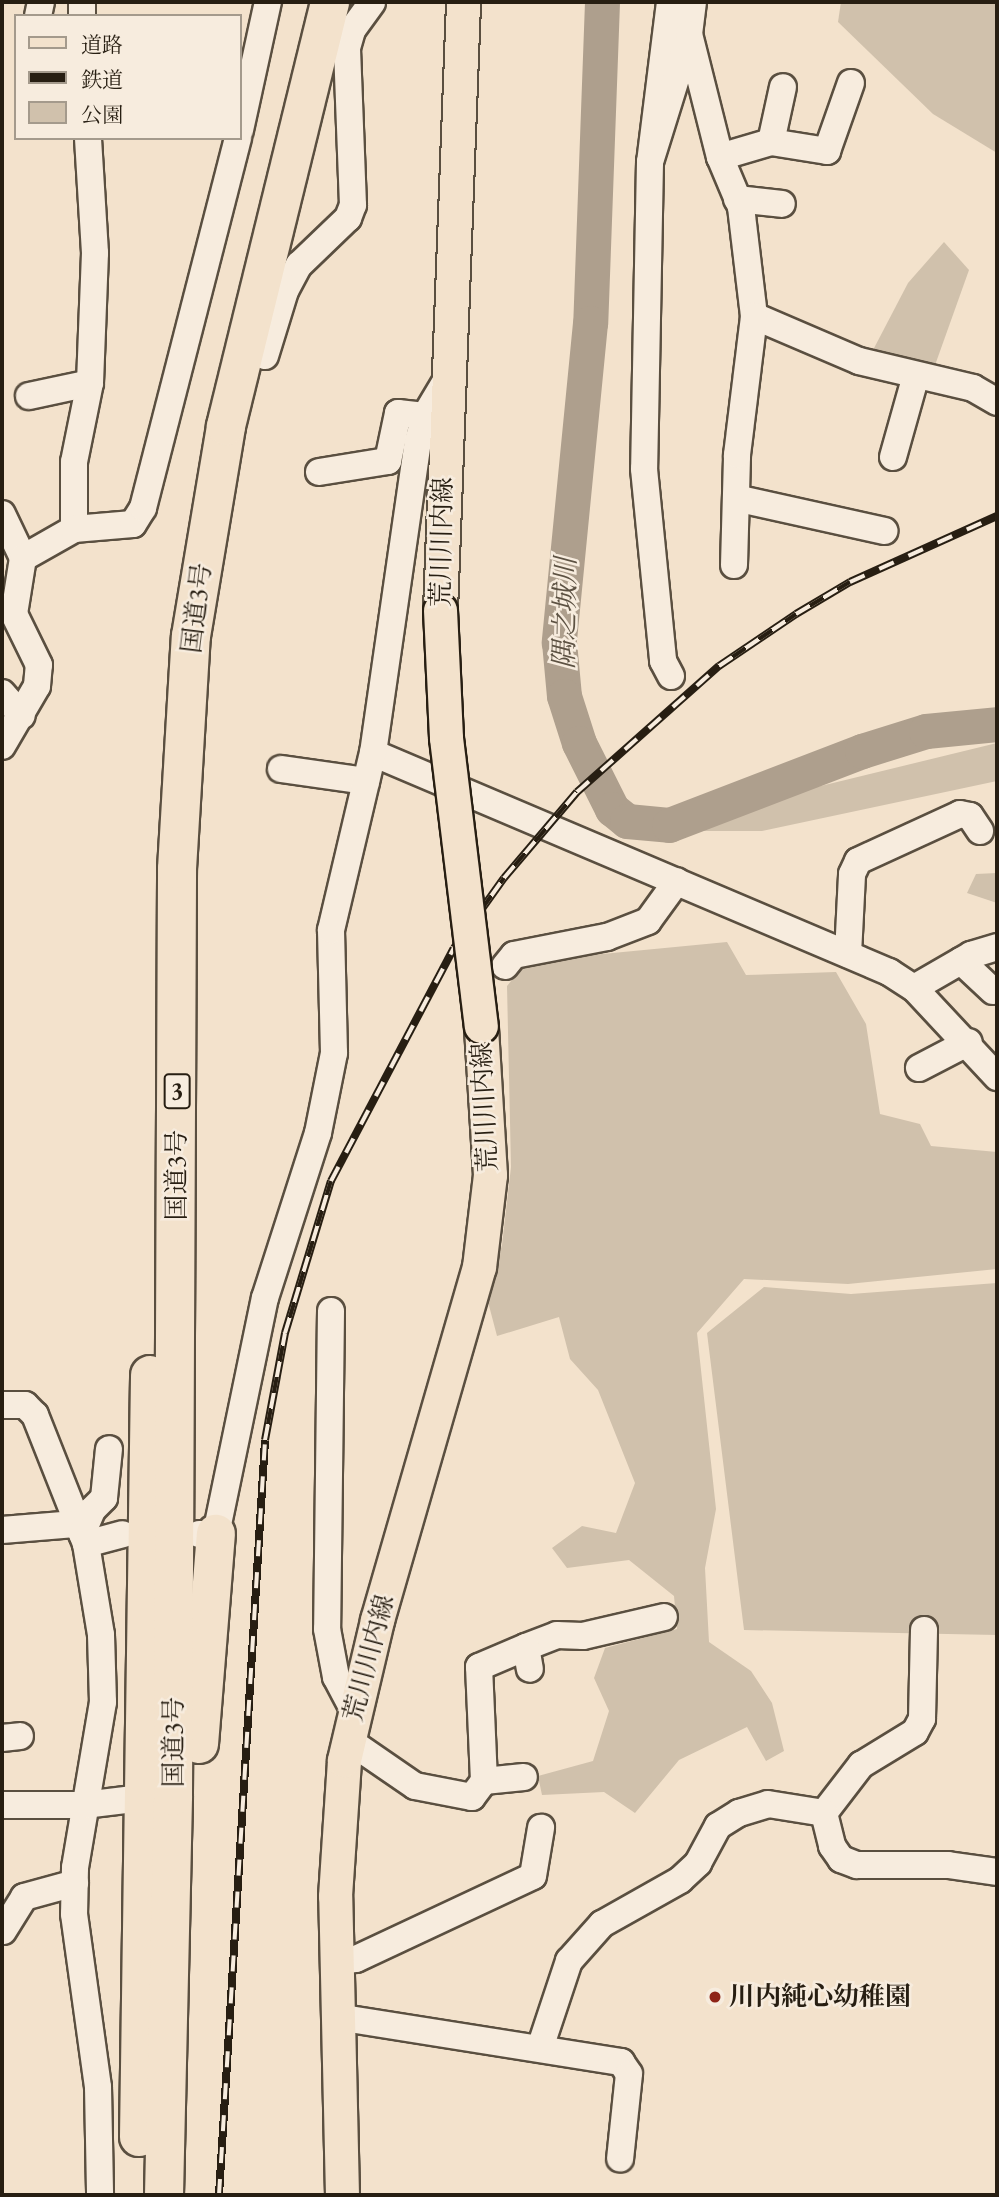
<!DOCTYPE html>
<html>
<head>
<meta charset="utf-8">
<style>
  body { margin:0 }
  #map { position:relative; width:999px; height:2197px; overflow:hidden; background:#f3e2cc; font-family:"EB Garamond","Noto Serif JP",serif }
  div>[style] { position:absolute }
  .green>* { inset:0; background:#d0c1ac }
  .river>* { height:35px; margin:-17.5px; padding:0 17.5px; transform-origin:17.5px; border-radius:17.5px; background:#ae9f8d }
  .roads { filter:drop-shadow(2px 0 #5a4f40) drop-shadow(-2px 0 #5a4f40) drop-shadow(0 2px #5a4f40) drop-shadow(0 -2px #5a4f40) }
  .minor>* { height:26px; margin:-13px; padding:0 13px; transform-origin:13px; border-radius:13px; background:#f7ecde }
  .major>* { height:33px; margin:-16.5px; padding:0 16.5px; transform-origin:16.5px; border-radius:16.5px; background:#f3e2cc }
  .highway>* { height:38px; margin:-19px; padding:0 19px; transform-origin:19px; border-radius:19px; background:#f3e2cc }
  .rail>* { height:8px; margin-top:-4px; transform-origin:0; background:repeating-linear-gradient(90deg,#f7ecde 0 16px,#271e12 0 32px); box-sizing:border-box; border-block:2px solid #271e12 }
  .bridges { filter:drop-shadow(2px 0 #271e12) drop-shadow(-2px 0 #271e12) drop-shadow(0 2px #271e12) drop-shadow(0 -2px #271e12) }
  .major-bridge>* { height:33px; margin:-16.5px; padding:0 16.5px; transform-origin:16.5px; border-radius:16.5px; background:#f3e2cc }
  .dots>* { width:19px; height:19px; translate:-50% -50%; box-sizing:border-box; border:4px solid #f7ecde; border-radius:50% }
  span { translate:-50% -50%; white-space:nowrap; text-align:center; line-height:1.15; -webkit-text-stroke:5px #f7ecde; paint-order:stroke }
  .shield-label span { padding:2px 5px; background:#f7ecde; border:2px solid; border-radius:5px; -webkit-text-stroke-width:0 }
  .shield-label { font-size:24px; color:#271e12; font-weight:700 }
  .street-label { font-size:26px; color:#271e12 }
  .poi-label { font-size:26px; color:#271e12; font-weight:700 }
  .left { translate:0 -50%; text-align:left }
  .water-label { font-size:28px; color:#5d5243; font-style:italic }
  .frame { position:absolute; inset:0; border:4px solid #271e12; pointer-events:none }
  .legend { position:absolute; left:14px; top:14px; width:228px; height:126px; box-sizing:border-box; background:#f7ecde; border:2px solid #a49a8c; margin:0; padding:9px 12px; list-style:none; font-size:21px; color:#271e12 }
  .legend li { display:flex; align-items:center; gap:14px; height:35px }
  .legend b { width:35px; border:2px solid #a49a8c }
</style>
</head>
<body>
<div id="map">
  <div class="green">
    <i style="clip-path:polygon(841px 2px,997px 2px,997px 153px,933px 114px,838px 22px)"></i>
    <i style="clip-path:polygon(944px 242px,969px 270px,934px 368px,872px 352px,908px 283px)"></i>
    <i style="clip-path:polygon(997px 743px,997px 781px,762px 831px,693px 831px,792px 793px)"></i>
    <i style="clip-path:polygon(997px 873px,997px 903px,967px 893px,976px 874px)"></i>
    <i style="clip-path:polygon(727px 942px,746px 975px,836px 972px,866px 1024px,880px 1114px,920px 1124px,931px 1146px,997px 1152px,997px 1269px,848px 1284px,744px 1279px,697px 1333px,716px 1509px,705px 1568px,709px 1642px,751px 1671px,772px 1703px,784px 1751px,766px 1761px,747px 1727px,679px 1760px,635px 1813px,604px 1792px,542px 1795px,538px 1776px,593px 1761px,609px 1711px,594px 1678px,605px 1648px,677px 1629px,674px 1596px,629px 1560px,567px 1568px,552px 1548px,582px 1526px,616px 1533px,635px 1483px,598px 1390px,570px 1359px,559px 1317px,497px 1336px,487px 1298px,502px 1245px,511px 1167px,507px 986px,522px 968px,540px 960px)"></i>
    <i style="clip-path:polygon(997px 1283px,997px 1635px,744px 1630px,707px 1333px,764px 1287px,851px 1294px)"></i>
  </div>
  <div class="river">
    <i style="left:602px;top:2px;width:321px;rotate:92.1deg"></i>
    <i style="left:590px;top:323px;width:321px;rotate:95.6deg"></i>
    <i style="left:559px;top:642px;width:54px;rotate:84.7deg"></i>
    <i style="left:564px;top:696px;width:49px;rotate:72.3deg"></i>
    <i style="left:579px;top:743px;width:74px;rotate:63.4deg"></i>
    <i style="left:612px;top:809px;width:19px;rotate:39deg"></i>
    <i style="left:627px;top:821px;width:42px;rotate:5.4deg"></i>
    <i style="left:669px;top:825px;width:207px;rotate:-21deg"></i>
    <i style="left:862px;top:751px;width:67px;rotate:-17.4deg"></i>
    <i style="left:926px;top:731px;width:71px;rotate:-5.6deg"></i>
  </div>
  <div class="roads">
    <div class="minor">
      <i style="left:82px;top:2px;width:14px;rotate:90deg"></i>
      <i style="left:670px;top:2px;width:161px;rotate:97.1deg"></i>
      <i style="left:650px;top:162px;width:128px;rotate:-72.7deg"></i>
      <i style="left:693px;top:2px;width:32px;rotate:97deg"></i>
      <i style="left:689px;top:34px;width:127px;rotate:75.9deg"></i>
      <i style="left:720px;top:157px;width:54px;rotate:67.2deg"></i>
      <i style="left:741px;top:207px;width:110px;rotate:83.2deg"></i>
      <i style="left:754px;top:316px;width:114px;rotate:23.2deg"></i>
      <i style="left:859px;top:361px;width:117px;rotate:13.3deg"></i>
      <i style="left:973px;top:388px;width:28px;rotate:30deg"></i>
      <i style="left:38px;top:16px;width:14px;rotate:-78deg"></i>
      <i style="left:240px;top:130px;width:131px;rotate:-77.7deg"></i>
      <i style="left:771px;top:142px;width:57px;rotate:9.1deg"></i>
      <i style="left:827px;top:151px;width:72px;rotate:-70.6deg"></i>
      <i style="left:720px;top:157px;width:53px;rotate:-16.4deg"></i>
      <i style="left:771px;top:142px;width:56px;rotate:-77.7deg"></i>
      <i style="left:650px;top:162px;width:307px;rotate:91.1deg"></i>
      <i style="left:644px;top:469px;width:193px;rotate:84.3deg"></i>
      <i style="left:663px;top:661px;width:17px;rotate:62deg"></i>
      <i style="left:737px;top:199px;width:45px;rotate:6.3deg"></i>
      <i style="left:265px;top:356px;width:68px;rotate:-72.9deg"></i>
      <i style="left:285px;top:291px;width:30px;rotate:-62deg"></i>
      <i style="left:299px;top:265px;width:68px;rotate:-43.8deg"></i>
      <i style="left:348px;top:218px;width:14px;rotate:-69deg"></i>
      <i style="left:353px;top:205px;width:157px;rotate:-92.2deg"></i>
      <i style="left:347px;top:48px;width:19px;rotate:-74deg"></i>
      <i style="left:352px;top:30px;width:34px;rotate:-54deg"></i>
      <i style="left:29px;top:396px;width:62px;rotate:-12deg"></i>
      <i style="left:893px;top:457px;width:85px;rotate:-74.3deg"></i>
      <i style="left:319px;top:472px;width:70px;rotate:-9.1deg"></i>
      <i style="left:388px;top:461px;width:49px;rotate:-78.2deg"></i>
      <i style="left:398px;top:413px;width:27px;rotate:6deg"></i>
      <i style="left:740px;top:499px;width:148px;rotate:12.5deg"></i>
      <i style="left:2px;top:514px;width:49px;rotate:64.5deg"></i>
      <i style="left:74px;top:529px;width:67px;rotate:-90deg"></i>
      <i style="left:74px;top:462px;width:81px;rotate:-78.6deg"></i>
      <i style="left:90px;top:383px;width:130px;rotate:-87.8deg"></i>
      <i style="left:95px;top:253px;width:115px;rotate:-93.5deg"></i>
      <i style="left:734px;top:565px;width:110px;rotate:-88.4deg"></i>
      <i style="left:737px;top:455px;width:140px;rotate:-83deg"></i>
      <i style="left:2px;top:693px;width:30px;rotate:49deg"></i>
      <i style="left:2px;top:746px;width:69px;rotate:-59.7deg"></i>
      <i style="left:37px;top:686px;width:21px;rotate:-85deg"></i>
      <i style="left:39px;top:665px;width:57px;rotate:-116.1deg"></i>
      <i style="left:14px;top:614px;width:57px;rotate:-80.9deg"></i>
      <i style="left:23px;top:558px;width:59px;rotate:-29.6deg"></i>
      <i style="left:74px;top:529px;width:59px;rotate:-4.8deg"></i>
      <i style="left:133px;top:524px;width:19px;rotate:-58deg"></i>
      <i style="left:143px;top:508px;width:382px;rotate:-75.6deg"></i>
      <i style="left:373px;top:753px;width:561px;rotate:23deg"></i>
      <i style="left:889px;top:972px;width:30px;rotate:33deg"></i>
      <i style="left:914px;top:988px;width:122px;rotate:47deg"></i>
      <i style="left:281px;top:769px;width:86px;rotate:8deg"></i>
      <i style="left:848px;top:954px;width:80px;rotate:-87.1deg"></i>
      <i style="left:852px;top:874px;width:14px;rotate:-65deg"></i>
      <i style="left:858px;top:861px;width:112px;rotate:-24.7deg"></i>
      <i style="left:960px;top:814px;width:10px;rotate:11deg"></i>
      <i style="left:970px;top:816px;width:18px;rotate:56deg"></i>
      <i style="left:961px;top:961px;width:44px;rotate:43.2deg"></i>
      <i style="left:505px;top:966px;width:14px;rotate:-51deg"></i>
      <i style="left:514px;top:955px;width:95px;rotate:-11deg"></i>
      <i style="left:607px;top:937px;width:44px;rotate:-21.3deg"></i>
      <i style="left:648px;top:921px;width:49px;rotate:-54.1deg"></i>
      <i style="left:914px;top:988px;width:66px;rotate:-30.1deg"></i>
      <i style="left:971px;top:955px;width:27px;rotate:-17deg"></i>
      <i style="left:919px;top:1068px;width:56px;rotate:-27.5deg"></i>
      <i style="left:331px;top:1311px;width:318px;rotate:90.7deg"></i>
      <i style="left:327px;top:1629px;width:49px;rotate:79.4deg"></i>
      <i style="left:336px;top:1677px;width:36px;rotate:62deg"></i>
      <i style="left:2px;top:1405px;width:23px"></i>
      <i style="left:25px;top:1405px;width:14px;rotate:45deg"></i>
      <i style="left:35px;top:1415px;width:139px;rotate:68.4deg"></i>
      <i style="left:86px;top:1544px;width:92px;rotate:80.6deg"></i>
      <i style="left:101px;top:1635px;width:67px;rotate:88.3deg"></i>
      <i style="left:103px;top:1702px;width:168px;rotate:99.6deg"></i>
      <i style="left:75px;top:1868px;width:46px;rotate:91.2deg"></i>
      <i style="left:74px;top:1914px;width:175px;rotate:82.1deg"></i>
      <i style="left:98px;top:2087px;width:108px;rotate:88.9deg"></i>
      <i style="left:2px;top:1530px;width:73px;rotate:-4.7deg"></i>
      <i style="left:82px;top:1534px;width:26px;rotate:-67deg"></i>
      <i style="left:92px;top:1510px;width:17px;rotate:-45deg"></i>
      <i style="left:104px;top:1498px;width:49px;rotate:-84.2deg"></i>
      <i style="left:199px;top:1534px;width:17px"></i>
      <i style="left:216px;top:1534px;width:241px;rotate:-78.3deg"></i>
      <i style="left:265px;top:1298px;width:173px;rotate:-72.2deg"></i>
      <i style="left:318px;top:1133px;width:82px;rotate:-78.7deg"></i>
      <i style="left:334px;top:1053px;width:123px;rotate:-91.4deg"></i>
      <i style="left:331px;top:930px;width:182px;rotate:-76.7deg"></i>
      <i style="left:373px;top:753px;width:315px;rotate:-81.8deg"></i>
      <i style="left:418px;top:441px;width:26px;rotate:-74deg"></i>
      <i style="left:425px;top:416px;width:43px;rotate:-59.3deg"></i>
      <i style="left:86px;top:1544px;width:38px;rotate:-15deg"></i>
      <i style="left:526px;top:1647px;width:33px;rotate:-21deg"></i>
      <i style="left:557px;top:1635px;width:26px;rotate:2deg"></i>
      <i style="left:583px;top:1636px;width:83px;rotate:-13.2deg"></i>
      <i style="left:2px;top:1738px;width:18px;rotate:-6deg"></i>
      <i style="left:348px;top:1740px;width:81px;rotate:34.5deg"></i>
      <i style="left:415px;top:1786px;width:58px;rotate:10.9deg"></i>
      <i style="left:472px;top:1797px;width:20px;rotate:-53deg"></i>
      <i style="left:484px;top:1781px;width:40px;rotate:-5.7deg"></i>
      <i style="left:484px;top:1781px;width:114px;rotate:-92.5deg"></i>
      <i style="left:479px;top:1667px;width:51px;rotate:-23.1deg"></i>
      <i style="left:526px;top:1647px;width:22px;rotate:80deg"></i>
      <i style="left:2px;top:1805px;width:82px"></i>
      <i style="left:84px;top:1805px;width:75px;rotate:-6.9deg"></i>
      <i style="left:824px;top:1813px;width:61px;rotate:-52.4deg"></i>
      <i style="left:861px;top:1765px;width:63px;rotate:-31.4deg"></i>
      <i style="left:915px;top:1732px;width:15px;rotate:-62deg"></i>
      <i style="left:922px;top:1719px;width:89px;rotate:-88.7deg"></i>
      <i style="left:3px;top:1931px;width:40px;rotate:-58deg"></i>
      <i style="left:24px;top:1897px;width:53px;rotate:-15.4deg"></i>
      <i style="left:336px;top:1962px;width:20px;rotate:-9deg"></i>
      <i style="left:356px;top:1959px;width:195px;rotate:-25.1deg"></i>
      <i style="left:533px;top:1876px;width:49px;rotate:-80.5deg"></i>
      <i style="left:337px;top:2017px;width:288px;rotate:9deg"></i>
      <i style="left:621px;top:2062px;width:14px;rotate:56deg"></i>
      <i style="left:629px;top:2074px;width:85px;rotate:96deg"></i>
      <i style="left:541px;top:2045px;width:89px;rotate:-71.6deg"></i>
      <i style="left:569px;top:1961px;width:50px;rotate:-48.3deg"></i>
      <i style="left:602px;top:1924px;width:90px;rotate:-29.4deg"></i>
      <i style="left:680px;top:1880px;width:25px;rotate:-43deg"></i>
      <i style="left:698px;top:1863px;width:42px;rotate:-61.6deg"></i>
      <i style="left:718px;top:1826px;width:25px;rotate:-32deg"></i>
      <i style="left:739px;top:1813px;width:30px;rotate:-17deg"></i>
      <i style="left:768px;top:1804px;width:57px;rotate:9.1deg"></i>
      <i style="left:824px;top:1813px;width:34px;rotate:76deg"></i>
      <i style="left:832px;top:1846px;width:16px;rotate:55deg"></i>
      <i style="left:841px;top:1859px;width:17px;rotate:21deg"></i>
      <i style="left:857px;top:1865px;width:91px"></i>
      <i style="left:948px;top:1865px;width:49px;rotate:8.1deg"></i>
    </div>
    <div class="major">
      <i style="left:440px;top:610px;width:608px;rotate:-87.83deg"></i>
      <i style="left:342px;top:2195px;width:299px;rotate:-91.3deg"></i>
      <i style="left:335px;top:1896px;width:136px;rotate:-86.2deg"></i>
      <i style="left:344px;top:1760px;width:144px;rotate:-76.7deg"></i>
      <i style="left:377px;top:1620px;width:367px;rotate:-73.9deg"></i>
      <i style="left:479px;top:1267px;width:93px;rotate:-83.2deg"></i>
      <i style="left:490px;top:1175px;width:149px;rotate:-93.5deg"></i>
    </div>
    <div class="highway">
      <i style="left:199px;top:1744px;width:211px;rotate:-85.4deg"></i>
      <i style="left:139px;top:2137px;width:762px;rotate:-89.17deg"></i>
      <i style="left:164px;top:2195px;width:399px;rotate:-88.7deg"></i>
      <i style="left:173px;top:1796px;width:927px;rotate:-89.75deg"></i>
      <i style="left:177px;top:869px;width:233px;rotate:-86.6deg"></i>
      <i style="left:191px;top:636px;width:213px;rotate:-80.5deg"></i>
      <i style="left:226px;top:426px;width:437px;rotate:-76.2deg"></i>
    </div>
  </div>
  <div class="rail">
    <i style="left:219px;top:2195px;width:756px;rotate:-86.51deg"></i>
    <i style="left:265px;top:1440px;width:109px;rotate:-79.4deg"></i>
    <i style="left:285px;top:1333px;width:159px;rotate:-73.2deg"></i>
    <i style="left:331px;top:1181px;width:263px;rotate:-62.2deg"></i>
    <i style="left:454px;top:948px;width:86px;rotate:-54.5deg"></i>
    <i style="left:504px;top:878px;width:113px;rotate:-49.7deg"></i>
    <i style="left:577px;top:792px;width:190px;rotate:-41.6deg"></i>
    <i style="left:719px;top:666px;width:93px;rotate:-34deg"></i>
    <i style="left:796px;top:614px;width:63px;rotate:-30.7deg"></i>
    <i style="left:850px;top:582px;width:161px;rotate:-24.2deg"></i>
  </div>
  <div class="bridges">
    <div class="major-bridge">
      <i style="left:440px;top:610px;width:128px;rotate:87.3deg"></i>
      <i style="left:446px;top:738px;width:290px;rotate:83.1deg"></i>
    </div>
  </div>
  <div class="dots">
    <i style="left:715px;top:1997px;background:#8f2418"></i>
  </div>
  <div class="shield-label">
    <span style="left:177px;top:1091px">3</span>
  </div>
  <div class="street-label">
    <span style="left:442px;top:542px;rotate:-89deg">荒川川内線</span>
    <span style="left:197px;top:608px;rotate:-83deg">国道3号</span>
    <span style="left:485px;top:1107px;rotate:-93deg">荒川川内線</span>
    <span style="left:177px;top:1175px;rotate:-90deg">国道3号</span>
    <span style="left:369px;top:1658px;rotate:-75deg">荒川川内線</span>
    <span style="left:174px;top:1742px;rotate:-90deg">国道3号</span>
  </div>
  <div class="poi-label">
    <span class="left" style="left:729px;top:1997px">川内純心幼稚園</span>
  </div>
  <div class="water-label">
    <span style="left:564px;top:613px;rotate:-89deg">隅之城川</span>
  </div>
  <div class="frame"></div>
  <ul class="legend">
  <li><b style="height:9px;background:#f3e2cc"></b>道路</li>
  <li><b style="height:9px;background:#271e12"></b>鉄道</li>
  <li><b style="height:19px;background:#d0c1ac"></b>公園</li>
  </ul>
</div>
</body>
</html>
